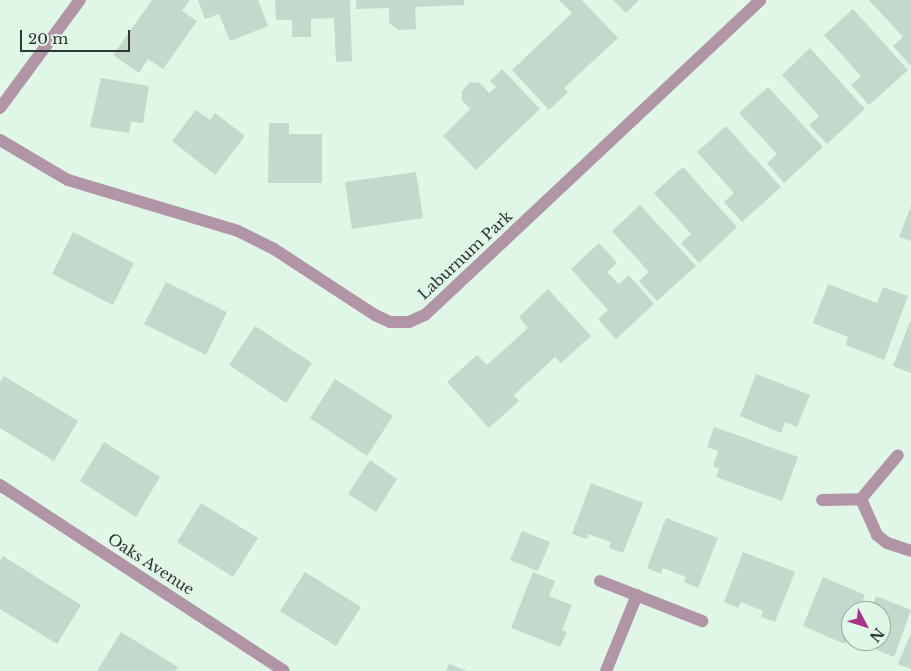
<!DOCTYPE html>
<html>
<head>
<meta charset="utf-8">
<style>
  body { margin:0 }
  #map { position:relative; width:911px; height:671px; overflow:hidden; background:#e0f6e7; font-family:"Libre Baskerville",serif }
  div>[style] { position:absolute }
  .building>* { inset:0; background:#c4d9cb }
  .minor>* { height:12px; margin:-6px; padding:0 6px; transform-origin:6px; border-radius:6px; background:#b195a7 }
  span { translate:-50% -50%; white-space:nowrap; text-align:center; line-height:1.15; -webkit-text-stroke:4px #e0f6e7; paint-order:stroke }
  .street-label { font-size:15px; color:#2e3631 }
  .north { position:absolute; left:841px; top:601px; width:50px; height:50px; box-sizing:border-box; background:#e0f6e7; border:1px solid #99a99e; border-radius:50%; rotate:130deg; font-size:14px; font-weight:700; line-height:20px; text-align:center; color:#2e3631 }
  .north::after { content:''; display:block; margin:auto; width:18px; height:22px; background:#ab348b; clip-path:polygon(50% 0,100% 100%,50% 72%,0 100%) }
  .scale { position:absolute; left:20px; top:30px; width:110px; height:22px; box-sizing:border-box; border:2px solid #2e3631; border-top:0; padding-left:6px; font-size:15px; line-height:18px; white-space:nowrap; color:#2e3631; -webkit-text-stroke:4px #e0f6e7; paint-order:stroke }
</style>
</head>
<body>
<div id="map">
  <div class="building">
    <i style="clip-path:polygon(152px 0,190px 0,182px 11px,197px 21px,163px 69px,148px 59px,139px 73px,113px 55px)"></i>
    <i style="clip-path:polygon(198px 0,258px 0,268px 26px,230px 41px,219px 14px,205px 19px)"></i>
    <i style="clip-path:polygon(275px 0,350px 0,352px 61px,336px 62px,334px 18px,311px 19px,311px 37px,292px 37px,292px 20px,276px 20px)"></i>
    <i style="clip-path:polygon(356px 0,464px 0,464px 5px,415px 7px,416px 29px,398px 30px,389px 23px,389px 8px,356px 9px)"></i>
    <i style="clip-path:polygon(559px 0,582px 0,618px 38px,564px 88px,568px 92px,549px 110px,512px 70px,572px 13px)"></i>
    <i style="clip-path:polygon(613px 0,639px 0,626px 13px)"></i>
    <i style="clip-path:polygon(869px 0,911px 0,911px 66px,893px 46px,903px 37px)"></i>
    <i style="clip-path:polygon(853px 9px,908px 70px,869px 105px,851px 85px,861px 76px,824px 35px)"></i>
    <i style="clip-path:polygon(810px 48px,865px 109px,827px 144px,809px 125px,819px 116px,782px 75px)"></i>
    <i style="clip-path:polygon(502px 69px,540px 109px,476px 170px,443px 136px,470px 109px,462px 100px,462px 91px,470px 82px,480px 83px,489px 93px,496px 87px,490px 81px)"></i>
    <i style="clip-path:polygon(101px 78px,149px 86px,143px 123px,131px 122px,129px 133px,90px 127px)"></i>
    <i style="clip-path:polygon(768px 87px,823px 147px,784px 183px,767px 163px,777px 154px,739px 113px)"></i>
    <i style="clip-path:polygon(196px 110px,210px 120px,215px 113px,245px 136px,215px 175px,172px 141px)"></i>
    <i style="clip-path:polygon(269px 123px,289px 123px,289px 134px,322px 134px,322px 183px,268px 183px)"></i>
    <i style="clip-path:polygon(726px 126px,781px 187px,742px 222px,724px 202px,734px 193px,697px 152px)"></i>
    <i style="clip-path:polygon(683px 167px,737px 227px,699px 263px,681px 243px,691px 234px,654px 193px)"></i>
    <i style="clip-path:polygon(416px 172px,423px 218px,352px 229px,345px 182px)"></i>
    <i style="clip-path:polygon(640px 205px,696px 266px,657px 301px,639px 281px,649px 272px,612px 231px)"></i>
    <i style="clip-path:polygon(911px 206px,911px 241px,899px 237px)"></i>
    <i style="clip-path:polygon(73px 232px,134px 263px,113px 305px,52px 274px)"></i>
    <i style="clip-path:polygon(599px 243px,617px 263px,607px 272px,619px 284px,629px 275px,654px 304px,616px 339px,598px 319px,608px 310px,571px 269px)"></i>
    <i style="clip-path:polygon(166px 282px,227px 312px,206px 355px,144px 324px)"></i>
    <i style="clip-path:polygon(828px 284px,877px 303px,883px 287px,908px 296px,884px 360px,846px 345px,848px 337px,813px 323px)"></i>
    <i style="clip-path:polygon(548px 289px,591px 336px,561px 363px,555px 357px,514px 395px,519px 401px,489px 428px,447px 382px,477px 355px,487px 365px,528px 328px,519px 317px)"></i>
    <i style="clip-path:polygon(911px 319px,911px 373px,893px 366px)"></i>
    <i style="clip-path:polygon(255px 326px,312px 363px,286px 403px,229px 365px)"></i>
    <i style="clip-path:polygon(756px 374px,810px 395px,797px 427px,785px 422px,781px 433px,740px 416px)"></i>
    <i style="clip-path:polygon(4px 376px,78px 421px,54px 461px,0 428px,0 382px)"></i>
    <i style="clip-path:polygon(335px 379px,393px 416px,367px 456px,310px 418px)"></i>
    <i style="clip-path:polygon(714px 427px,798px 457px,782px 501px,716px 477px,719px 469px,713px 466px,718px 451px,707px 447px)"></i>
    <i style="clip-path:polygon(104px 442px,160px 477px,136px 517px,80px 481px)"></i>
    <i style="clip-path:polygon(370px 460px,397px 479px,376px 512px,348px 494px)"></i>
    <i style="clip-path:polygon(591px 483px,643px 503px,623px 553px,609px 548px,611px 542px,588px 534px,587px 539px,572px 534px)"></i>
    <i style="clip-path:polygon(201px 503px,258px 538px,233px 577px,177px 542px)"></i>
    <i style="clip-path:polygon(666px 518px,718px 538px,698px 588px,684px 582px,686px 577px,663px 568px,661px 574px,647px 568px)"></i>
    <i style="clip-path:polygon(522px 531px,550px 542px,538px 571px,510px 560px)"></i>
    <i style="clip-path:polygon(743px 552px,795px 572px,775px 622px,761px 617px,763px 611px,741px 602px,738px 608px,724px 602px)"></i>
    <i style="clip-path:polygon(3px 556px,81px 605px,57px 644px,0 609px,0 561px)"></i>
    <i style="clip-path:polygon(305px 572px,361px 607px,336px 646px,280px 611px)"></i>
    <i style="clip-path:polygon(533px 572px,555px 581px,549px 596px,572px 605px,562px 630px,567px 632px,560px 647px,511px 628px)"></i>
    <i style="clip-path:polygon(823px 577px,865px 595px,858px 611px,851px 611px,851px 628px,845px 644px,803px 626px)"></i>
    <i style="clip-path:polygon(876px 596px,911px 610px,894px 657px,855px 641px,881px 641px,881px 611px,870px 611px)"></i>
    <i style="clip-path:polygon(121px 632px,178px 667px,175px 671px,97px 671px)"></i>
    <i style="clip-path:polygon(911px 633px,911px 669px,898px 664px)"></i>
    <i style="clip-path:polygon(449px 664px,467px 671px,446px 671px)"></i>
  </div>
  <div class="minor">
    <i style="left:0;top:108px;width:134px;rotate:-53.5deg"></i>
    <i style="left:0;top:140px;width:79px;rotate:30.5deg"></i>
    <i style="left:68px;top:180px;width:177px;rotate:16.7deg"></i>
    <i style="left:238px;top:231px;width:40px;rotate:26.6deg"></i>
    <i style="left:274px;top:249px;width:121px;rotate:33.2deg"></i>
    <i style="left:375px;top:315px;width:17px;rotate:25deg"></i>
    <i style="left:390px;top:322px;width:19px"></i>
    <i style="left:409px;top:322px;width:17px;rotate:-24deg"></i>
    <i style="left:425px;top:315px;width:460px;rotate:-43.2deg"></i>
    <i style="left:0;top:485px;width:339px;rotate:33.2deg"></i>
    <i style="left:861px;top:499px;width:39px;rotate:66deg"></i>
    <i style="left:877px;top:535px;width:13px;rotate:39deg"></i>
    <i style="left:887px;top:543px;width:25px;rotate:18deg"></i>
    <i style="left:822px;top:500px;width:39px;rotate:-1deg"></i>
    <i style="left:861px;top:499px;width:57px;rotate:-49.9deg"></i>
    <i style="left:600px;top:581px;width:110px;rotate:21.4deg"></i>
    <i style="left:606px;top:671px;width:82px;rotate:-67.8deg"></i>
  </div>
  <div class="street-label">
    <span style="left:465px;top:255px;rotate:-43deg">Laburnum Park</span>
    <span style="left:151px;top:564px;rotate:33deg">Oaks Avenue</span>
  </div>
  <div class="north">N</div>
  <div class="scale">20 m</div>
</div>
</body>
</html>
